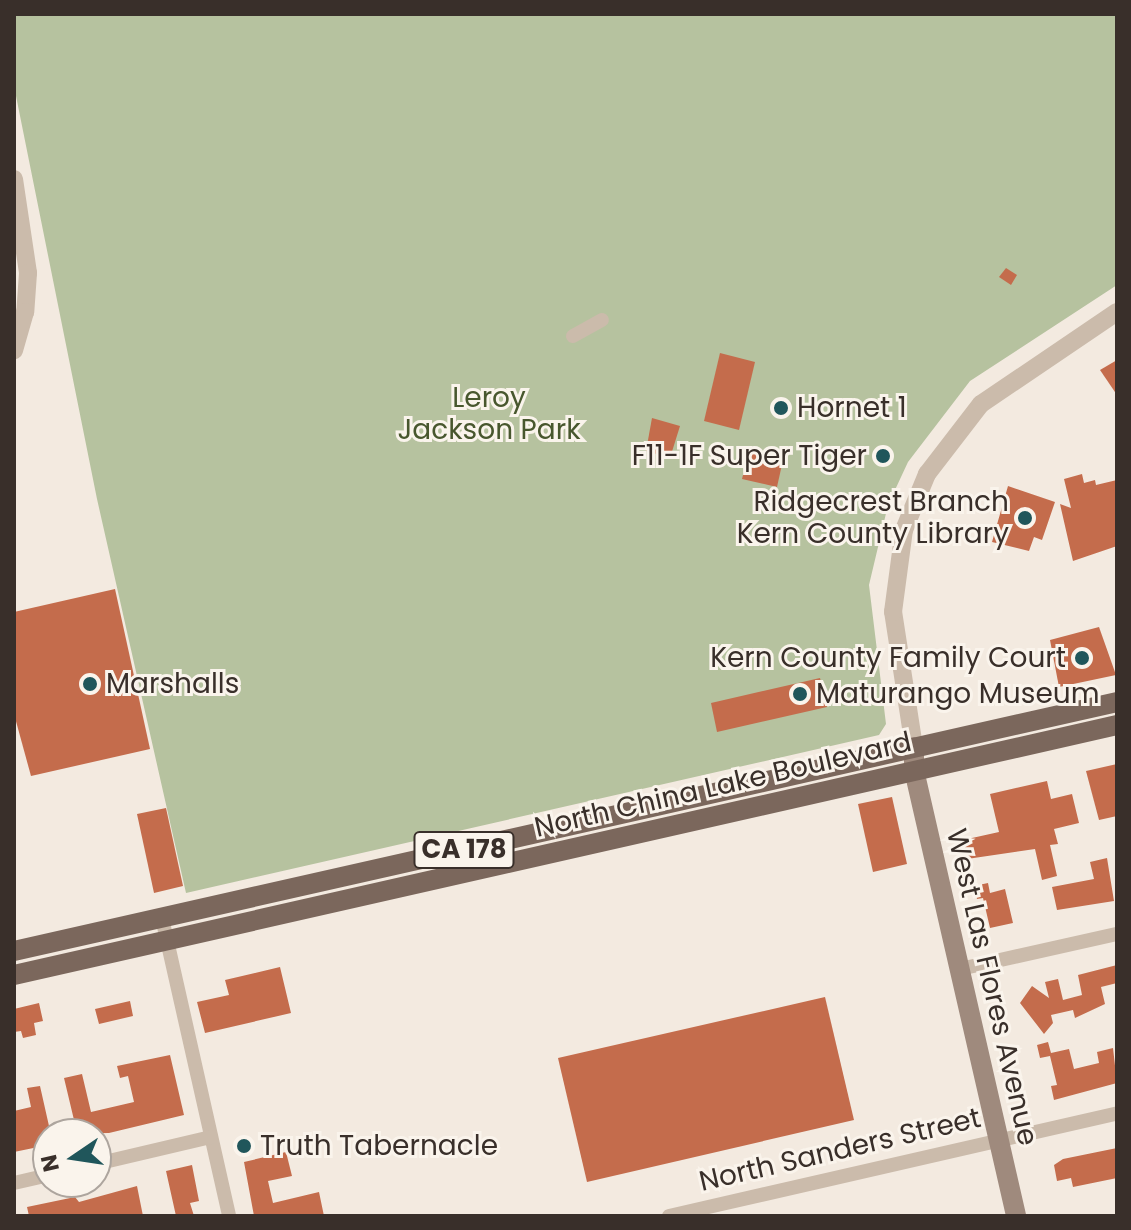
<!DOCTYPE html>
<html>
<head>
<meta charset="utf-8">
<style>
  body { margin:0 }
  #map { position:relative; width:1131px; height:1230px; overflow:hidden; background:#f3eae0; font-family:Poppins,sans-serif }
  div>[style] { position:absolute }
  .green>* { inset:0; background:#b6c29f }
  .building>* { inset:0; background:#c46c4c }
  .minor>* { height:14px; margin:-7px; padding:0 7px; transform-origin:7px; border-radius:7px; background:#cbbbab }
  .tertiary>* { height:18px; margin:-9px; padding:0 9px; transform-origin:9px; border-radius:9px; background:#cbbbab }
  .secondary>* { height:20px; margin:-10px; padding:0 10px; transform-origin:10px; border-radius:10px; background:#9f8a7d }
  .primary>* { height:20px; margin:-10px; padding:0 10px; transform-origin:10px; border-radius:10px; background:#7b675c }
  .dots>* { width:22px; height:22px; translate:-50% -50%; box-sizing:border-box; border:4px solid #faf4ec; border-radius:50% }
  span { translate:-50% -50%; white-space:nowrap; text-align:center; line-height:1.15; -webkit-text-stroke:6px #faf4ec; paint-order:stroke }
  .shield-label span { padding:2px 6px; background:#faf4ec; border:2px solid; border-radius:6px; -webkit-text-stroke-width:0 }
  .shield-label { font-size:26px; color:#392f2a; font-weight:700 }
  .park-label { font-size:28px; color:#48572e }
  .poi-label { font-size:28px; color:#392f2a }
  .left { translate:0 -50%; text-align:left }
  .right { translate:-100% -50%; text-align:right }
  .street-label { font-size:28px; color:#392f2a }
  .frame { position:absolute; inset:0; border:16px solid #392f2a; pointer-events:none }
  .north { position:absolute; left:32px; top:1118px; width:80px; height:80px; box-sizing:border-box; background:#faf4ec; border:2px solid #ada59e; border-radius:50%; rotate:257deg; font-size:22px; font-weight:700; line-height:32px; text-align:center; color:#392f2a }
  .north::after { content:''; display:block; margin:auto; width:28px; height:36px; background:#20565b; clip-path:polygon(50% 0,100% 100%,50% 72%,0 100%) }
</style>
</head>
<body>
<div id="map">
  <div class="green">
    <i style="clip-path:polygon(14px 14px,1117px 14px,1117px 285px,970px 381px,908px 462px,888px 505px,869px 585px,886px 724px,879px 735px,186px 893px,97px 499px,14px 86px)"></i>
  </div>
  <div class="building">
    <i style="clip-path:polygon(1006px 268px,1017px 275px,1011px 285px,999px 277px)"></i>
    <i style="clip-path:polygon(720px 353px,755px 362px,739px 430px,704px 421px)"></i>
    <i style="clip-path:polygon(1117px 360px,1117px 395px,1100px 370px)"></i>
    <i style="clip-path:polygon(652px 418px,680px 426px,670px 458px,646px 451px)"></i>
    <i style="clip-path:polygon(749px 452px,783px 460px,777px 487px,742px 479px)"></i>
    <i style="clip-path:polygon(1082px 474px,1084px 483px,1095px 480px,1096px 485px,1117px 480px,1117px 546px,1073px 561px,1060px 504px,1071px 508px,1064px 479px)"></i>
    <i style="clip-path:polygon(1008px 486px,1055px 502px,1042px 540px,1034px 537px,1029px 551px,992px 542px)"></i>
    <i style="clip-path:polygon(115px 589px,150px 749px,31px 776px,14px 714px,14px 612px)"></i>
    <i style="clip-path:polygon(1099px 627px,1116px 675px,1059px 687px,1050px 640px)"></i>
    <i style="clip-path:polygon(820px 678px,827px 707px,717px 732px,711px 703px)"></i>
    <i style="clip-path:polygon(1117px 764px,1117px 816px,1099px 820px,1086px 771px)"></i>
    <i style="clip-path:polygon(1047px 781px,1051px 799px,1072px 794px,1079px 823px,1054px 829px,1058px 844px,1050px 845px,1057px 876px,1042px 880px,1035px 849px,967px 859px,963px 840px,999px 832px,990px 794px)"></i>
    <i style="clip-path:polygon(892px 797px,907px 864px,873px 872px,858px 804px)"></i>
    <i style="clip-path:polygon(166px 808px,183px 886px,154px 893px,137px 814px)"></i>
    <i style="clip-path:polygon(1107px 858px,1114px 901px,1057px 910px,1052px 887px,1094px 879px,1090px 862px)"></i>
    <i style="clip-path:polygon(988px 883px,990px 893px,1005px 889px,1013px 923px,990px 928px,983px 898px,977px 899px,974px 886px)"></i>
    <i style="clip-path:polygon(1117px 965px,1117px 983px,1101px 987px,1105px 1004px,1075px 1018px,1073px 1010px,1051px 1015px,1053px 1023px,1044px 1034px,1020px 1003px,1032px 986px,1049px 998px,1045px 982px,1058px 979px,1063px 1000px,1082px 995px,1078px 975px)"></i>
    <i style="clip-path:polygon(280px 967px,291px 1013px,205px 1033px,197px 1002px,229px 995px,225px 980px)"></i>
    <i style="clip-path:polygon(825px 997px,854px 1120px,587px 1182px,558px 1058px)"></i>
    <i style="clip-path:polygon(130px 1001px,133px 1016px,99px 1024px,95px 1009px)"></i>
    <i style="clip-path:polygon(39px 1003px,43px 1021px,34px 1023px,36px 1035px,23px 1038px,21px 1031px,14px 1032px,14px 1009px)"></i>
    <i style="clip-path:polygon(1048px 1042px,1051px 1053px,1069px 1049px,1074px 1069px,1099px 1063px,1097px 1052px,1113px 1048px,1117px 1083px,1054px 1100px,1051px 1086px,1057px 1085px,1050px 1056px,1040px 1058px,1037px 1045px)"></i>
    <i style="clip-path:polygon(170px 1055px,184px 1115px,109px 1133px,48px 1134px,48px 1145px,14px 1152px,14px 1111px,31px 1107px,27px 1088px,40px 1086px,49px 1126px,74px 1120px,64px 1078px,82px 1074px,91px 1112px,134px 1102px,128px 1076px,120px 1078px,117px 1066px)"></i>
    <i style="clip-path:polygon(1117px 1148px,1117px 1178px,1073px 1187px,1071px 1178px,1057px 1181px,1054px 1165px,1063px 1159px)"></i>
    <i style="clip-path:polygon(286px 1152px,292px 1176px,268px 1181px,273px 1203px,319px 1192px,324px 1216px,254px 1216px,244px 1162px)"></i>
    <i style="clip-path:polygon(192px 1165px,199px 1201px,190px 1203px,194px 1216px,176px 1216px,166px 1171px)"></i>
    <i style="clip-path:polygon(137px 1186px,143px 1216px,29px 1216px,27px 1207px,75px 1197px,79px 1202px)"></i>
  </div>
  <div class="minor">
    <i style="left:573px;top:336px;width:33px;rotate:-29deg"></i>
    <i style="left:162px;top:918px;width:305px;rotate:77.3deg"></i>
    <i style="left:960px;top:969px;width:161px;rotate:-12.6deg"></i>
    <i style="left:96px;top:1164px;width:118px;rotate:-13.2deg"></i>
    <i style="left:14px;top:1183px;width:35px;rotate:-13deg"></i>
    <i style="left:669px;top:1216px;width:460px;rotate:-12.9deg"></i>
  </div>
  <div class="tertiary">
    <i style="left:14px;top:179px;width:95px;rotate:81.5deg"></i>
    <i style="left:28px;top:273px;width:39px;rotate:94deg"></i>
    <i style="left:25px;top:312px;width:40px;rotate:106deg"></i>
    <i style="left:914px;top:747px;width:137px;rotate:-98.8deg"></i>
    <i style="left:893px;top:612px;width:83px;rotate:-82.4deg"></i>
    <i style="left:904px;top:530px;width:61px;rotate:-67.7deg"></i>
    <i style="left:927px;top:474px;width:88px;rotate:-52.4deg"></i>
    <i style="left:981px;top:404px;width:164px;rotate:-34.1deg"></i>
  </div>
  <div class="secondary">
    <i style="left:914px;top:747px;width:23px;rotate:90deg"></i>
    <i style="left:914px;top:770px;width:458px;rotate:77.1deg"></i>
  </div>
  <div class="primary">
    <i style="left:14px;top:951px;width:1131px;rotate:-12.72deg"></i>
    <i style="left:14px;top:975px;width:1131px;rotate:-12.77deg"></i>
  </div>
  <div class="dots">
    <i style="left:781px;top:408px;background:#20565b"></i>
    <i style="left:883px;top:456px;background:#20565b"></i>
    <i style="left:1025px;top:518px;background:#20565b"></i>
    <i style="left:1082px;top:658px;background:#20565b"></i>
    <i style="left:90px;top:684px;background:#20565b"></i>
    <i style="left:800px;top:694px;background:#20565b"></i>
    <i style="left:244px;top:1146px;background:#20565b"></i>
  </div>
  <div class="shield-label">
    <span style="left:464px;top:850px">CA 178</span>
  </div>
  <div class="park-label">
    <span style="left:489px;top:414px">Leroy<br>Jackson Park</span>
  </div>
  <div class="poi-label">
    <span class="left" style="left:797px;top:408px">Hornet 1</span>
    <span class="right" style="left:867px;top:456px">F11-1F Super Tiger</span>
    <span class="right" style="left:1009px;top:518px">Ridgecrest Branch<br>Kern County Library</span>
    <span class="right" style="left:1066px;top:658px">Kern County Family Court</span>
    <span class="left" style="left:106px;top:684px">Marshalls</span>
    <span class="left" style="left:816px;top:694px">Maturango Museum</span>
    <span class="left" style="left:260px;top:1146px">Truth Tabernacle</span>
  </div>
  <div class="street-label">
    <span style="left:723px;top:785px;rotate:-13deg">North China Lake Boulevard</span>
    <span style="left:992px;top:987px;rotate:77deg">West Las Flores Avenue</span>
    <span style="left:840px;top:1150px;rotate:-13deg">North Sanders Street</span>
  </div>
  <div class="frame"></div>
  <div class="north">N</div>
</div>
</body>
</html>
